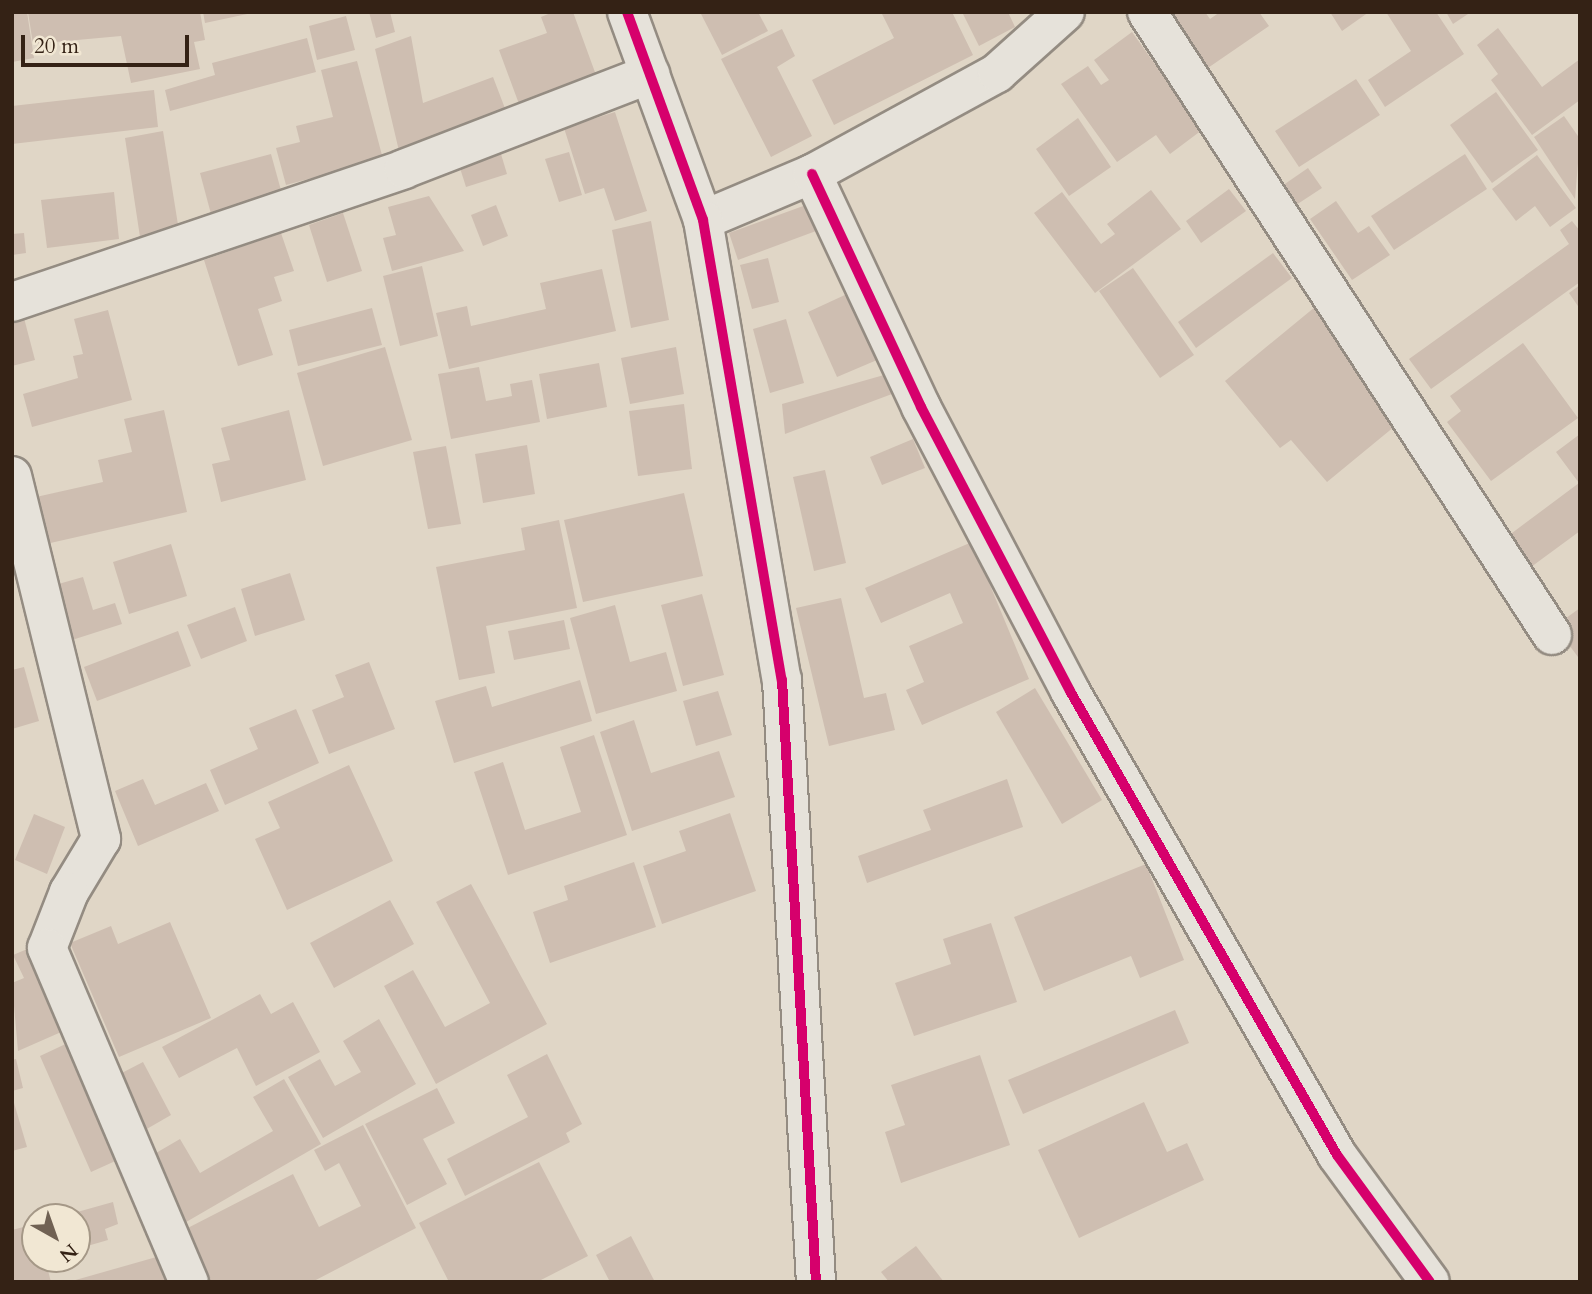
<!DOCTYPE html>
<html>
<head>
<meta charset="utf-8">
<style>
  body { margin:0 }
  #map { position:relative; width:1592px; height:1294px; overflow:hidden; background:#e0d6c6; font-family:Cardo,serif }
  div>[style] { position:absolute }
  .building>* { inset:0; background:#cebeb1 }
  .roads { filter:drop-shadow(2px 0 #948c82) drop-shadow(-2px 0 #948c82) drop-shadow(0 2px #948c82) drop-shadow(0 -2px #948c82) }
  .minor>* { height:38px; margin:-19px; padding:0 19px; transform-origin:19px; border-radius:19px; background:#e6e2da }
  .tertiary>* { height:38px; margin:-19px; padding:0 19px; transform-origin:19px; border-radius:19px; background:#e6e2da }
  .cycleway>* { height:10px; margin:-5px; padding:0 5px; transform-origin:5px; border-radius:5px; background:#d6006c }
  span { translate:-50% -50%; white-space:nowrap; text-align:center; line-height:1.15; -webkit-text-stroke:5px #f1e7d3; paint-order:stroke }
  .frame { position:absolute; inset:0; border:14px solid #342215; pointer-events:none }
  .north { position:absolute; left:21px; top:1203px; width:70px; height:70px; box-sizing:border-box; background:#f1e7d3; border:2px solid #a59887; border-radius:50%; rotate:140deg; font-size:19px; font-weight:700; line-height:28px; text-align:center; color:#342215 }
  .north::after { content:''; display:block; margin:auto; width:24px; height:32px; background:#706153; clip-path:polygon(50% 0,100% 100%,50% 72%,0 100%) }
  .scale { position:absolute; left:21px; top:35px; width:168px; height:32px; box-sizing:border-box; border:4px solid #342215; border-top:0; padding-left:9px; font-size:21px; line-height:24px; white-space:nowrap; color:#342215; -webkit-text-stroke:5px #f1e7d3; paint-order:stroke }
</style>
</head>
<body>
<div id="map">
  <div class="building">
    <i style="clip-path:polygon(12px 12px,27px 12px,34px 58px,12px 62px)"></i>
    <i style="clip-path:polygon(28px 12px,200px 12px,205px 40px,194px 42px,200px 69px,131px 83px,121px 36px,33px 44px)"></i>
    <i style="clip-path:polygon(203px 12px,252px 12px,252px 13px,205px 23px)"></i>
    <i style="clip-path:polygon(369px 12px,390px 12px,395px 32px,376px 38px)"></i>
    <i style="clip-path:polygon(553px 12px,573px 12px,596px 75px,519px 104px,499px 50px,547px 33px,541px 17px)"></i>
    <i style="clip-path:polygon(700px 12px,758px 12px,768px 31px,722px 55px)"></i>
    <i style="clip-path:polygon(881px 12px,952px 12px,973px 55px,834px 125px,812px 80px,894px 38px)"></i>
    <i style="clip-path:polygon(962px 12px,1008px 12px,1015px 27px,979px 46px)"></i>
    <i style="clip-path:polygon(1161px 12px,1205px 12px,1210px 19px,1220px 12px,1259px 12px,1269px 26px,1202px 72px)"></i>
    <i style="clip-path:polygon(1330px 12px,1369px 12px,1342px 31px)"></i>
    <i style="clip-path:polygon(1386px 12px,1436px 12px,1464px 54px,1385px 107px,1368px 80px,1411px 51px)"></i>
    <i style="clip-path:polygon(1446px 12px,1471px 12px,1453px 24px)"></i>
    <i style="clip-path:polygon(346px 16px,355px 50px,317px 60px,309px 26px)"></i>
    <i style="clip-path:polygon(1498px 28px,1542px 87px,1580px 59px,1580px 100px,1532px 135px,1491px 80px,1498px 74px,1477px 45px)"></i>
    <i style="clip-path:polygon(782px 29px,795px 56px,777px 67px,812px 136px,771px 157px,721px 59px)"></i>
    <i style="clip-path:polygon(1132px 32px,1202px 130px,1170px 154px,1156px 135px,1117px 162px,1061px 84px,1088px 66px,1101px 85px,1109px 80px,1094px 60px)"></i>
    <i style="clip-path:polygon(411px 36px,423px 103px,493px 77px,506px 111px,399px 151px,375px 49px)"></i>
    <i style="clip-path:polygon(307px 38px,316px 72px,170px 111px,165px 90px,215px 75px,212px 63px)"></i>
    <i style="clip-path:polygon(357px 61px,383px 159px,286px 185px,276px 148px,300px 142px,296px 126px,333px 117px,321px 70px)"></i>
    <i style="clip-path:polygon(1356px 79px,1380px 115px,1299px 167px,1275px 131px)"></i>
    <i style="clip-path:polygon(154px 90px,158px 127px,12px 144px,12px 106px)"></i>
    <i style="clip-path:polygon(1496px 92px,1538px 150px,1492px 183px,1450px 125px)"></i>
    <i style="clip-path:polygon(615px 112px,647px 211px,615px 221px,604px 188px,585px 194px,564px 128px)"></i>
    <i style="clip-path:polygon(1564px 116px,1580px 139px,1575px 199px,1534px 137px)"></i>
    <i style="clip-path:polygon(1078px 118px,1111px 167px,1069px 196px,1036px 149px)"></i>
    <i style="clip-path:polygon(163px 131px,179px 231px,140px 237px,125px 138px)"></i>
    <i style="clip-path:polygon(569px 152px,582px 195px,559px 202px,545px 159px)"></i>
    <i style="clip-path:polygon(271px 154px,282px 194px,211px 214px,200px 173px)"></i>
    <i style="clip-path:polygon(501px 154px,507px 174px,466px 187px,460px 168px)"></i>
    <i style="clip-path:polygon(1465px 154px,1487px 189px,1394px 250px,1371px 216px)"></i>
    <i style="clip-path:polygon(1537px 155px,1576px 208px,1550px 227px,1535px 206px,1516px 221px,1492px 189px)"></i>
    <i style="clip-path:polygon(1308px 168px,1322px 188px,1293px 207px,1279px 188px)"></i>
    <i style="clip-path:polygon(1229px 189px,1246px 211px,1201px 243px,1186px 221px)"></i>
    <i style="clip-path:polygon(1151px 190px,1181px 229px,1095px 293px,1034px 213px,1062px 192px,1101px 244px,1115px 234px,1107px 224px)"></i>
    <i style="clip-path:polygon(114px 192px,119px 239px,47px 248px,41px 200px)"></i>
    <i style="clip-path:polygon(429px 196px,464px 251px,392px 271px,383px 238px,396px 235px,388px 207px)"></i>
    <i style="clip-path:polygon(1336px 201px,1358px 233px,1369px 226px,1390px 255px,1352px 280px,1310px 219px)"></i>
    <i style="clip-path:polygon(496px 205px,508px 236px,483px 246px,471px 215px)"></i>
    <i style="clip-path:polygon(806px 205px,816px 231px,738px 260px,729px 233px)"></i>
    <i style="clip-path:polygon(343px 213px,362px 271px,327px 282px,309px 225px)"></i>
    <i style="clip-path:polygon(651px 221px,669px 320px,631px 328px,612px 230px)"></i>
    <i style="clip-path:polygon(1572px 221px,1580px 231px,1580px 282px,1431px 389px,1409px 359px,1569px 244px,1560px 230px)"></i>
    <i style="clip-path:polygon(24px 233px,26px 253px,12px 255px,12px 234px)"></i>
    <i style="clip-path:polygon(281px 233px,294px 271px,274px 277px,282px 301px,258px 309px,273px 355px,238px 366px,204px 260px)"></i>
    <i style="clip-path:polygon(1273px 253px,1292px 278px,1196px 348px,1178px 322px)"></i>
    <i style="clip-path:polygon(768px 258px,779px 302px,752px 309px,740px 265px)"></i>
    <i style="clip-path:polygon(422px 266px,438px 336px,400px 346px,383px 276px)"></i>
    <i style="clip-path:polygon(1133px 268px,1194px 355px,1160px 378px,1099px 291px)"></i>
    <i style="clip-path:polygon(602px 269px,616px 331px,449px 369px,436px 313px,467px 306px,471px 326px,546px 309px,540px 283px)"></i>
    <i style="clip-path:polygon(1580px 285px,1580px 309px,1569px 293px)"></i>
    <i style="clip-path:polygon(847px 294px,877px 360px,837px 377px,808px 312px)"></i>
    <i style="clip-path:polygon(1315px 307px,1406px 417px,1327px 482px,1291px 440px,1280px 448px,1225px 381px)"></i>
    <i style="clip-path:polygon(372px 308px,382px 345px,298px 366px,289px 330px)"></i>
    <i style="clip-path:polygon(108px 310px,132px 400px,32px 427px,23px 394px,78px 378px,73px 356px,83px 354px,74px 319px)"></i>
    <i style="clip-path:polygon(24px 318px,35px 360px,12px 366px,12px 322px)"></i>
    <i style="clip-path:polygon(786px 319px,804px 383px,770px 393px,753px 329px)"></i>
    <i style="clip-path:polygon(1523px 343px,1578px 418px,1491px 481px,1447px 422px,1461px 411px,1450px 396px)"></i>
    <i style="clip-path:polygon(385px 347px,412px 440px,323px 466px,297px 373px)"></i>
    <i style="clip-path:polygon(676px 347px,684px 394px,630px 404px,621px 358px)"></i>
    <i style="clip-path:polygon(599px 363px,607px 407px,547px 419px,539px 374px)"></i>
    <i style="clip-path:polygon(479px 367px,486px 401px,512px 396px,510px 384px,532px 380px,540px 422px,451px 439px,438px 374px)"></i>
    <i style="clip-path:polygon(884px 375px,892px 394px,785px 434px,782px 404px)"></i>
    <i style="clip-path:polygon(684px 404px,692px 469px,638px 476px,629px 411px)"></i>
    <i style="clip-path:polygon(164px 410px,187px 512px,46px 544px,36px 497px,103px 482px,98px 460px,132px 452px,124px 419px)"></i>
    <i style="clip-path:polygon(289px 410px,306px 480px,221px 502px,212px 464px,230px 460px,221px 428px)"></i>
    <i style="clip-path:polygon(1580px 434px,1580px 531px,1531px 567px,1508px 536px,1579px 483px,1556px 452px)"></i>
    <i style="clip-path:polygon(913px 439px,925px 468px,882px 485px,870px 457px)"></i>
    <i style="clip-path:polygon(527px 445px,535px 494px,483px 503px,475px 454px)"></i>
    <i style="clip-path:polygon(446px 446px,461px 524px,428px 529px,413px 452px)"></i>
    <i style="clip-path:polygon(825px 470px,846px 563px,814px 571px,793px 477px)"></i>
    <i style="clip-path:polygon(684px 493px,703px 576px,583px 602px,564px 520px)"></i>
    <i style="clip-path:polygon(559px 520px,577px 608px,486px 626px,495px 673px,459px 680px,436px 567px,525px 550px,521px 528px)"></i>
    <i style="clip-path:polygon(972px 542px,1029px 679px,922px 725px,906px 690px,924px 682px,909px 646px,963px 623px,950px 593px,881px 623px,865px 588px)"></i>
    <i style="clip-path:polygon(171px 544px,187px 596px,129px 614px,113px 562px)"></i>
    <i style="clip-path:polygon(290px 573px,305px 620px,255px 636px,241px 589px)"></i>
    <i style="clip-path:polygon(83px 577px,93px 610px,115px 603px,122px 624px,72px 640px,55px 585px)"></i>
    <i style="clip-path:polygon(702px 594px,724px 675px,683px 686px,661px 605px)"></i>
    <i style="clip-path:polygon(841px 598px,864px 698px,886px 693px,895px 730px,829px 746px,796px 608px)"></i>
    <i style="clip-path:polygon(615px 605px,630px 662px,666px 652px,677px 691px,596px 714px,570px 618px)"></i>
    <i style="clip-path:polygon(235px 607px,247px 641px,201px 659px,187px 625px)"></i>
    <i style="clip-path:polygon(1580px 608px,1580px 656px,1578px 657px,1555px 626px)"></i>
    <i style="clip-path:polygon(564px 620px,570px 649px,514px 660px,508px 631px)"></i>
    <i style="clip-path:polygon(178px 631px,191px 666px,97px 701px,84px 667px)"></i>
    <i style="clip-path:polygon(369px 662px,395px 729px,329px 754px,312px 710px,344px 697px,335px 675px)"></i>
    <i style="clip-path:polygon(24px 667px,39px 721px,12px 729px,12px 670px)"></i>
    <i style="clip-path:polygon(580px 680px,592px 721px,454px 763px,435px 701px,486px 686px,492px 707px)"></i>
    <i style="clip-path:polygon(1035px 688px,1102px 800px,1062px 824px,996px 712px)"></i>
    <i style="clip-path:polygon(718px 691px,732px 735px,696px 746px,683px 701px)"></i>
    <i style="clip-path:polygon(296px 709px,319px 763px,225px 805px,210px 770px,258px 749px,249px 728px)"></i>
    <i style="clip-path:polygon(634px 720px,651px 773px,719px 751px,735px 797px,632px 831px,600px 732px)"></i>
    <i style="clip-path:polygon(594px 735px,627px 835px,508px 875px,474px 772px,503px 762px,525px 830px,581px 812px,560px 747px)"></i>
    <i style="clip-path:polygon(349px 765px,393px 861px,287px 910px,255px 839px,280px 828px,268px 802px)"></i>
    <i style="clip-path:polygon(143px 779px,155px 805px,206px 783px,219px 811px,138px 846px,115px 791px)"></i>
    <i style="clip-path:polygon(1007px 779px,1023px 827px,867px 883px,858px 856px,931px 830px,923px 810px)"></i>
    <i style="clip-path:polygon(730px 813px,756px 891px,662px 924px,643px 866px,686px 851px,679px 831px)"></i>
    <i style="clip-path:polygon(34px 814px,65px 827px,47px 874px,15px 860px)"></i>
    <i style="clip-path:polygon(634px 862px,656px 927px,550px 963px,533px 912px,568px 900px,564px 886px)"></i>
    <i style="clip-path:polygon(1146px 864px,1184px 960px,1140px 978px,1131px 956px,1044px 991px,1014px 917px)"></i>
    <i style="clip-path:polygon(471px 884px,547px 1024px,436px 1084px,384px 986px,413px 970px,445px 1027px,490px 1003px,436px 902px)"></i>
    <i style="clip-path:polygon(390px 900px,414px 944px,334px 988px,310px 943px)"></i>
    <i style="clip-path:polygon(170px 922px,211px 1018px,119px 1057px,70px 943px,111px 926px,118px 944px)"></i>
    <i style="clip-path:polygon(991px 923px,1017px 1002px,914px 1036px,895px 983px,951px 964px,943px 939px)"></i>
    <i style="clip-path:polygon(32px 947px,68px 1029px,18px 1051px,12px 983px,24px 978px,13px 955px)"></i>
    <i style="clip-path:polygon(260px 994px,271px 1014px,293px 1002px,320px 1052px,256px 1086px,237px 1048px,179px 1078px,162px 1047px)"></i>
    <i style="clip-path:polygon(1175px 1010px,1189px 1043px,1023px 1114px,1008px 1080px)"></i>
    <i style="clip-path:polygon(379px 1019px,416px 1084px,323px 1138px,288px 1077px,320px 1059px,335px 1086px,361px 1072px,343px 1041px)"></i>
    <i style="clip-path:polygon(72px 1041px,122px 1158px,91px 1172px,40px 1056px)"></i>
    <i style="clip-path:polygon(547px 1054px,582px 1124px,566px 1133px,570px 1142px,465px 1196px,447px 1159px,528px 1117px,507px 1075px)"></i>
    <i style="clip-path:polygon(980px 1055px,1010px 1145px,901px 1183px,885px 1132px,905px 1125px,891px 1085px)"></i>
    <i style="clip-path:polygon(16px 1059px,23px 1088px,12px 1091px,12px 1060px)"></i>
    <i style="clip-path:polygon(143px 1062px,171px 1115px,145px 1130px,116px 1076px)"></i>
    <i style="clip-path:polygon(284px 1079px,321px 1144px,181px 1225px,144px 1160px,180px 1139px,200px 1173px,273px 1131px,253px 1097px)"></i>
    <i style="clip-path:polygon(437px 1088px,455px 1123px,423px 1139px,447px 1184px,407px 1205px,365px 1124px)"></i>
    <i style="clip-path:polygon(12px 1096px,27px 1147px,12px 1151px)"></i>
    <i style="clip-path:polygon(1144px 1102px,1167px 1152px,1187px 1143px,1204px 1180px,1079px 1238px,1038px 1150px)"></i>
    <i style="clip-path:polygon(363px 1125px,416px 1228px,312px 1282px,200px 1282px,176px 1234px,293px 1174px,319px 1227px,361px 1206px,339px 1163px,325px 1171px,314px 1150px)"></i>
    <i style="clip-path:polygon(539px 1162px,588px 1256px,537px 1282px,449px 1282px,419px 1223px)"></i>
    <i style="clip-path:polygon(113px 1202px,118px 1224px,105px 1229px,108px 1240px,77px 1249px,77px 1217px,63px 1216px)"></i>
    <i style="clip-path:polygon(35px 1224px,35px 1259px,45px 1259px,51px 1282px,12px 1282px,12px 1230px)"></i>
    <i style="clip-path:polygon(631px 1236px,655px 1282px,610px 1282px,596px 1255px)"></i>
    <i style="clip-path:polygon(916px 1246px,944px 1282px,889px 1282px,881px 1272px)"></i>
    <i style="clip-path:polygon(167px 1254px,174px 1282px,72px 1282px,72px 1281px)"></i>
  </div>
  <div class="roads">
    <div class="minor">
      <i style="left:1147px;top:12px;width:743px;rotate:56.97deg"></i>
      <i style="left:812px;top:174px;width:257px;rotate:64.9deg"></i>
      <i style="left:921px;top:407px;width:321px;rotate:62.3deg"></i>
      <i style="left:1070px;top:691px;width:535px;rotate:60.08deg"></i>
      <i style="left:1337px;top:1155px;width:157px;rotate:53.8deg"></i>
      <i style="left:703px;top:220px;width:118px;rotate:-22.9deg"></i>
      <i style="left:812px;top:174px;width:211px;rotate:-28.6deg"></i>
      <i style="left:997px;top:73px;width:91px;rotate:-41.9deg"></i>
      <i style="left:12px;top:302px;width:414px;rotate:-18.7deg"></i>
      <i style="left:404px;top:169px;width:264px;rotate:-21.1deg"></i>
      <i style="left:12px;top:476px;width:374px;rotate:76.2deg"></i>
      <i style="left:101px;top:839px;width:62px;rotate:121.1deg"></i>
      <i style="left:69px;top:892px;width:60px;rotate:111.4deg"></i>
      <i style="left:47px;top:948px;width:363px;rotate:67deg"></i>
    </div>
    <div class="tertiary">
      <i style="left:627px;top:12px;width:221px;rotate:69.9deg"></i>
      <i style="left:703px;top:220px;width:467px;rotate:80.3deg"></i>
      <i style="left:782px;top:680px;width:603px;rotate:86.77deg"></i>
    </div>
  </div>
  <div class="cycleway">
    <i style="left:627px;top:12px;width:221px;rotate:69.9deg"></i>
    <i style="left:703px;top:220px;width:467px;rotate:80.3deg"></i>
    <i style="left:782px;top:680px;width:603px;rotate:86.77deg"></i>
    <i style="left:812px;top:174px;width:257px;rotate:64.9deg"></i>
    <i style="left:921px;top:407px;width:321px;rotate:62.3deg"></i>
    <i style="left:1070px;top:691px;width:535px;rotate:60.08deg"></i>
    <i style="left:1337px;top:1155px;width:157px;rotate:53.8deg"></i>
  </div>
  <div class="frame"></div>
  <div class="north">N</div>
  <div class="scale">20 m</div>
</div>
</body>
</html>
